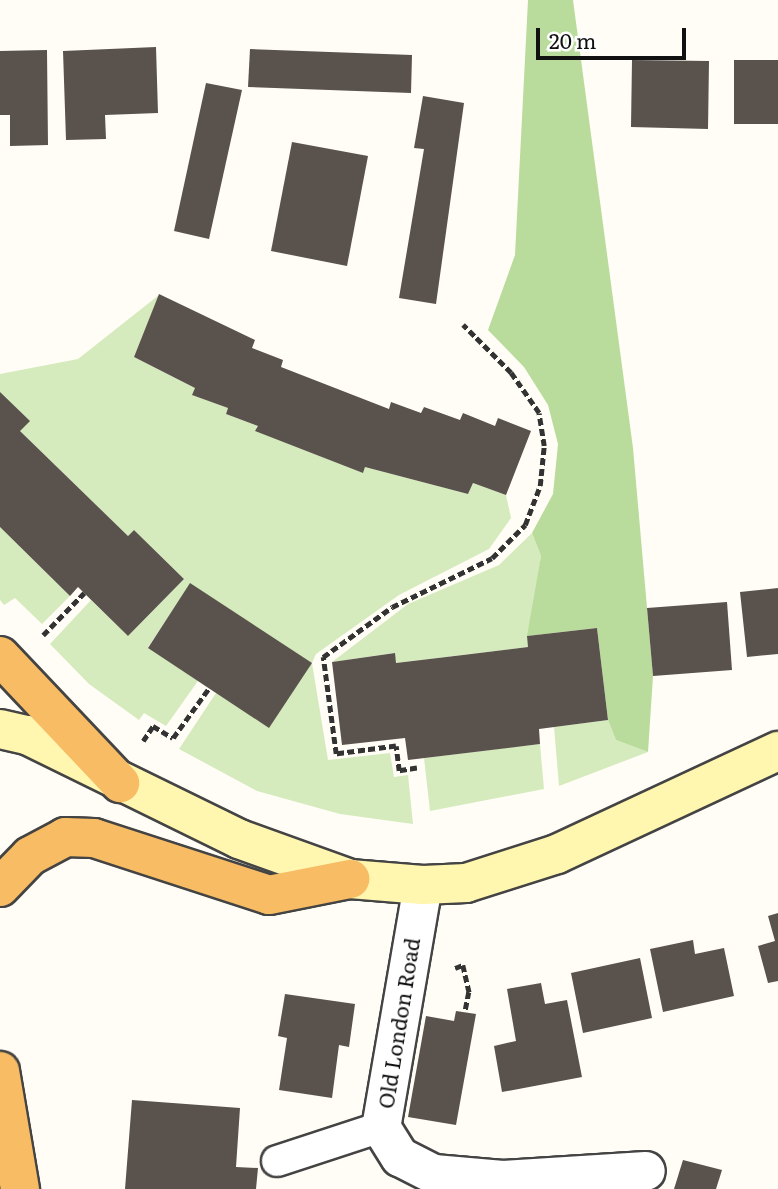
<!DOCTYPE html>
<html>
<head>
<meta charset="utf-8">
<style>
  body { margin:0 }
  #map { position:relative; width:778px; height:1189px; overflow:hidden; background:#fffdf5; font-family:Literata,serif }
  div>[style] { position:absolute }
  .green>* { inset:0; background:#d5ebbd }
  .forest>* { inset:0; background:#b9dc9c }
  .building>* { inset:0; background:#5a524d }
  .path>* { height:4.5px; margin-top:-2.25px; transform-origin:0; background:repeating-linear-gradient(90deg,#333 0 7px,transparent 0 10.5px) }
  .roads { filter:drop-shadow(2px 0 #444) drop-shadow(-2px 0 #444) drop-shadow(0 2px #444) drop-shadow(0 -2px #444) }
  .service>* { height:30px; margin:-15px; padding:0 15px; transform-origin:15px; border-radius:15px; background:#fff }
  .minor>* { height:38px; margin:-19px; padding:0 19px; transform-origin:19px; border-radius:19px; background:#fff }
  .secondary>* { height:38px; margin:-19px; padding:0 19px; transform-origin:19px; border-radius:19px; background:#fff6b0 }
  .trunk>* { height:38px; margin:-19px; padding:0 19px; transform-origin:19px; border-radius:19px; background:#f7bc64 }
  span { translate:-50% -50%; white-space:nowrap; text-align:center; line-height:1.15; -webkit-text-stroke:7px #fff; paint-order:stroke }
  .street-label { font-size:21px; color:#111 }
  .scale { position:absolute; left:536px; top:28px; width:150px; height:32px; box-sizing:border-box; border:4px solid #111; border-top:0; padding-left:9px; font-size:21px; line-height:24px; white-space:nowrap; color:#111; -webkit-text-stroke:5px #fff; paint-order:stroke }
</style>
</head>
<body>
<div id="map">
  <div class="green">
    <i style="clip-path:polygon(159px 295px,134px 357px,195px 388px,193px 395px,228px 408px,226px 414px,258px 426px,256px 431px,363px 473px,365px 467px,468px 494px,473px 483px,506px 495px,511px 518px,489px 549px,399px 595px,316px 654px,312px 663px,328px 760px,390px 753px,394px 777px,408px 775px,413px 824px,340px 814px,257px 791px,179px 749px,216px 693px,190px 584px,148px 647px,198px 681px,166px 726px,144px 713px,139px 720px,89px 684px,50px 644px,91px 600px,128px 636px,184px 579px,134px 530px,128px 536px,20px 431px,0 392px,0 374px,78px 359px)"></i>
    <i style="clip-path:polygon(0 527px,70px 596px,42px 624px,15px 598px,4px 605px,0 600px)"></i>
    <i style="clip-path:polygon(532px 533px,541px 556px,528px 647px,396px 663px,394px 653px,332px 662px,408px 604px,499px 565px)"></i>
    <i style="clip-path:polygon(608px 720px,616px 740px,648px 752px,559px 786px,554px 727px)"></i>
    <i style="clip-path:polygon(540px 744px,544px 789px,430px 811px,424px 758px)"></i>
  </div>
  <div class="forest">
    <i style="clip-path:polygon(528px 0,573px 0,633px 448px,653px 676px,648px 752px,616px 740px,608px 720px,597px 628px,527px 636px,541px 556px,532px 533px,553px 494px,558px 444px,548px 405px,524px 367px,488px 330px,515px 255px)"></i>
  </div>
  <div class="building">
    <i style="clip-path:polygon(156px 47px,158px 113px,105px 115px,106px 139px,66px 140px,63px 51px)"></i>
    <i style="clip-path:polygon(250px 49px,412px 55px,411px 93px,248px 87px)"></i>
    <i style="clip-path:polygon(47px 50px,48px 145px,10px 146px,10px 115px,0 115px,0 51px)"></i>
    <i style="clip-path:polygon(632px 60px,709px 61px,708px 129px,631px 127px)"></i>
    <i style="clip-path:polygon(734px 60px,778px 60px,778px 124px,734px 124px)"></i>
    <i style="clip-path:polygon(206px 83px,242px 90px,209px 239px,174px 231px)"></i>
    <i style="clip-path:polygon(423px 96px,464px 103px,436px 304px,399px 298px,424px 149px,414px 148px)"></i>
    <i style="clip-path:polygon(292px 142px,368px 156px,347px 266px,271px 251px)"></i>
    <i style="clip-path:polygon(159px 294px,255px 340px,252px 348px,283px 360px,281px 367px,389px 409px,391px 402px,421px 413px,424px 407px,460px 420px,463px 413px,495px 426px,498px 418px,531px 431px,506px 495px,473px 483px,468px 494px,365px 467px,363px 473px,255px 431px,258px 426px,226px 414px,228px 408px,192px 395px,195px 388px,134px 357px)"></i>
    <i style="clip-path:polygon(0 392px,30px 421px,20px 431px,128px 536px,134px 530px,184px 579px,128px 636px,78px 587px,70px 596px,0 527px)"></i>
    <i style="clip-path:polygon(190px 583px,312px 663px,269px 728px,148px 648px)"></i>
    <i style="clip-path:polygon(778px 588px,778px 654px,747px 657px,740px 592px)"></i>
    <i style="clip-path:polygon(727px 602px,732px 670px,653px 676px,647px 608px)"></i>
    <i style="clip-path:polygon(597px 628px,608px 720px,539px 729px,540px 744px,408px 760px,405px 738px,342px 745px,332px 662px,395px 653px,396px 663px,463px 655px,528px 647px,527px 636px)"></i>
    <i style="clip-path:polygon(778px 913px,778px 981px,768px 983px,758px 946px,775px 941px,768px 916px)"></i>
    <i style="clip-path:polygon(693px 940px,695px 954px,724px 948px,734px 996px,663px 1012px,650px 949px)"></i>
    <i style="clip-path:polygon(640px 958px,652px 1018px,583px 1033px,571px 973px)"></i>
    <i style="clip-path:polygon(541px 983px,545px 1004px,567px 1000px,582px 1077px,502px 1092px,494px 1046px,516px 1041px,507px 989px)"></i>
    <i style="clip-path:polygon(285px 994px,355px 1004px,349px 1047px,339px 1045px,332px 1098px,279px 1090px,287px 1038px,278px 1036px)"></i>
    <i style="clip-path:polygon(456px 1011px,476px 1014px,456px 1125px,408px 1117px,426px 1016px,454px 1021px)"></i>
    <i style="clip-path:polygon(132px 1100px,240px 1108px,236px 1167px,258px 1168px,256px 1189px,125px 1189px)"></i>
    <i style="clip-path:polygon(683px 1160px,722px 1170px,716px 1189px,674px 1189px)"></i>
  </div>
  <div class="path">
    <i style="left:43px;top:635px;width:59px;rotate:-45.7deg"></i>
    <i style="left:143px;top:741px;width:18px;rotate:-56deg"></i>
    <i style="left:153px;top:726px;width:23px;rotate:31deg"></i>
    <i style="left:173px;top:738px;width:62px;rotate:-54.2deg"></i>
    <i style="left:417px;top:768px;width:18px;rotate:171deg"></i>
    <i style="left:399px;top:771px;width:25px;rotate:-97deg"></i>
    <i style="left:396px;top:746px;width:61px;rotate:172.4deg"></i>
    <i style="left:336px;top:754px;width:98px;rotate:-97.6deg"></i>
    <i style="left:323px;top:657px;width:85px;rotate:-35.9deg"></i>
    <i style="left:392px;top:607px;width:111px;rotate:-26.1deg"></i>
    <i style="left:492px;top:558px;width:47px;rotate:-45deg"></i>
    <i style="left:525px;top:525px;width:42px;rotate:-69deg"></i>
    <i style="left:540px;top:486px;width:40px;rotate:-84.3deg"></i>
    <i style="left:544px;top:446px;width:33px;rotate:-99deg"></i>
    <i style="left:539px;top:413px;width:49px;rotate:-125deg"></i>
    <i style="left:511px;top:373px;width:68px;rotate:-135deg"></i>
    <i style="left:455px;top:968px;width:9px;rotate:-21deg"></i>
    <i style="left:463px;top:965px;width:28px;rotate:77deg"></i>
    <i style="left:469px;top:992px;width:20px;rotate:101deg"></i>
  </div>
  <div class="roads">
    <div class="service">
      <i style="left:277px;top:1161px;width:109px;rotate:-18.1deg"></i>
    </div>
    <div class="minor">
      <i style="left:423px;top:885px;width:246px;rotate:99.8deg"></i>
      <i style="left:381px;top:1127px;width:36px;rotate:58deg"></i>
      <i style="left:400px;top:1157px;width:38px;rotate:27deg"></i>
      <i style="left:434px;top:1174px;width:69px;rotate:5deg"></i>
      <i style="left:503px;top:1180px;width:143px;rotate:-3.6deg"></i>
    </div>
    <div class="secondary">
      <i style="left:0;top:729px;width:28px;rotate:13deg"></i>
      <i style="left:27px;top:735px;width:236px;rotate:26.1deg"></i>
      <i style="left:239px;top:839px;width:118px;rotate:19.8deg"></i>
      <i style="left:350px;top:879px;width:73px;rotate:4.7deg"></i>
      <i style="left:423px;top:885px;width:43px;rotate:-2.7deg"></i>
      <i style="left:466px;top:883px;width:96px;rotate:-17.7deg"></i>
      <i style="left:557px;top:854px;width:244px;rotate:-25deg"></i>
    </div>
    <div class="trunk">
      <i style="left:0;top:656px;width:175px;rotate:46.6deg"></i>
      <i style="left:0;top:887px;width:43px;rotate:-45.9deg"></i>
      <i style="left:30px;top:856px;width:40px;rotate:-28deg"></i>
      <i style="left:65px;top:837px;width:29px;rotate:2deg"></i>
      <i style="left:94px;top:838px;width:184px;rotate:18deg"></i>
      <i style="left:269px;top:895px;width:83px;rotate:-11.2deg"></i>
      <i style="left:0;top:1071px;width:120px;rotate:80.4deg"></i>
    </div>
  </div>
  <div class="street-label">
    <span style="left:398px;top:1023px;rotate:-81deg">Old London Road</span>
  </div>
  <div class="scale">20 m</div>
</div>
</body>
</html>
